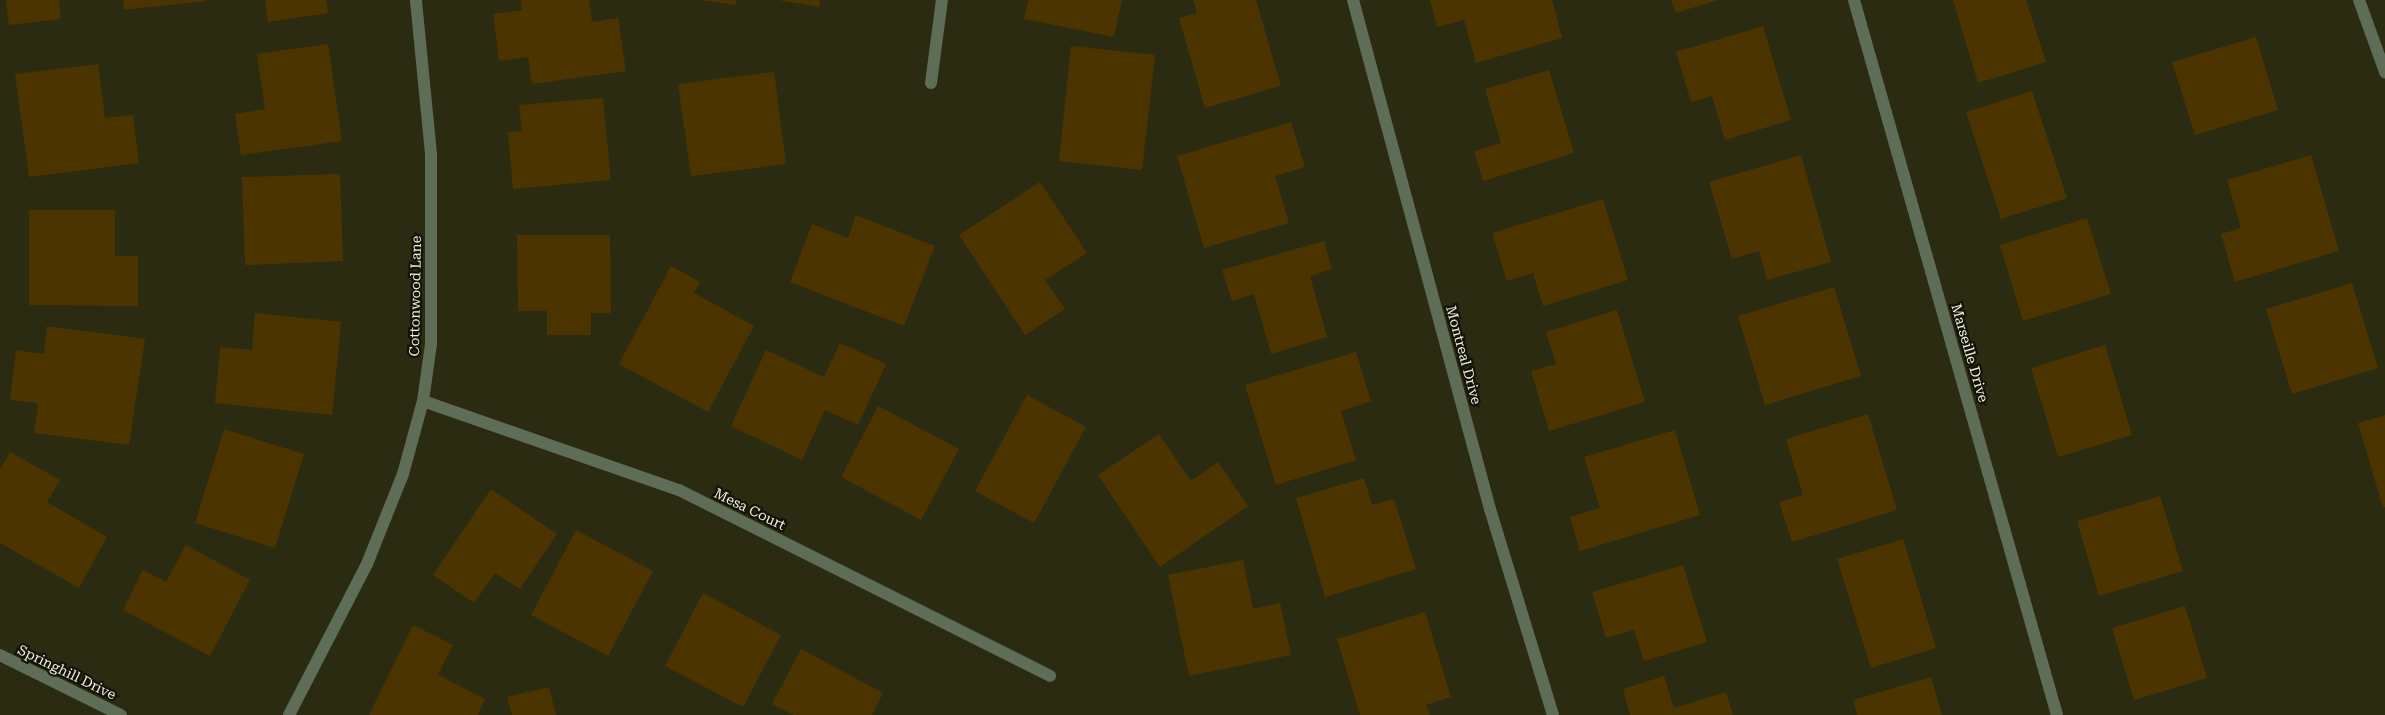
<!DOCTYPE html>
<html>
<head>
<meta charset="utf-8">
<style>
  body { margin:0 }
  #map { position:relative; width:2385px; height:715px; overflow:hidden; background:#2b2b11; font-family:"Roboto Serif",serif }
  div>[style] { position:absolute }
  .building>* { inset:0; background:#4c3400 }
  .street>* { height:12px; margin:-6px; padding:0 6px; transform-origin:6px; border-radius:6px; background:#5e6d56 }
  span { translate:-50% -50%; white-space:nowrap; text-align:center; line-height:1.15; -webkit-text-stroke:4.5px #131308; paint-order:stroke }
  .street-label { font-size:14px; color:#f1f2e2 }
</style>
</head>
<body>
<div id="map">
  <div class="building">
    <i style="clip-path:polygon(6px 0,59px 0,61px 19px,9px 25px)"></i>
    <i style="clip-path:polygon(123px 0,206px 0,206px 1px,124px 10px)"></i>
    <i style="clip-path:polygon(265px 0,326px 0,328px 13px,268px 22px)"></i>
    <i style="clip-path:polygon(521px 0,589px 0,592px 22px,618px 18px,626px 71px,532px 84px,528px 57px,499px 61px,493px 14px,522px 10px)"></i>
    <i style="clip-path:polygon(701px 0,736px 0,736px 5px)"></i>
    <i style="clip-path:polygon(778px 0,820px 0,819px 7px)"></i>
    <i style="clip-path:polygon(1028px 0,1122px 0,1114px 37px,1024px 19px)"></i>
    <i style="clip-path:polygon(1193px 0,1256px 0,1281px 86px,1205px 108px,1179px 18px,1197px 13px)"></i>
    <i style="clip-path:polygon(1430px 0,1552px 0,1562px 38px,1476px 63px,1464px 20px,1437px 27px)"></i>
    <i style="clip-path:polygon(1671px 0,1718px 0,1676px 13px)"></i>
    <i style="clip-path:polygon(1953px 0,2026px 0,2046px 62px,1978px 83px)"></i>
    <i style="clip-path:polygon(1763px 26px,1791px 120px,1725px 140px,1712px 96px,1691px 102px,1676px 52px)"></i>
    <i style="clip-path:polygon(2256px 37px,2278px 110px,2195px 135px,2172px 62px)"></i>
    <i style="clip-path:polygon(328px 44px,342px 141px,241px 155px,235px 114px,265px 109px,257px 54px)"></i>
    <i style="clip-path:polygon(1071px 46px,1155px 55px,1142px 170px,1059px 161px)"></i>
    <i style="clip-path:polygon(98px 64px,105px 118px,133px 115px,139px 163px,29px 177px,15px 74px)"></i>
    <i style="clip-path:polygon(1549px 70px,1574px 153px,1483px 181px,1474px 151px,1501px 143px,1485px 89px)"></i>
    <i style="clip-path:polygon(774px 72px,786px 164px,691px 176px,678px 84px)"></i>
    <i style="clip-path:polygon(2032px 91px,2067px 198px,2001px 219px,1966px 112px)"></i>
    <i style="clip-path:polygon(603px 98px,611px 180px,513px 189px,508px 132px,522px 131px,519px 105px)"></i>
    <i style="clip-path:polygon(1291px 122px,1305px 167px,1275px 176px,1289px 223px,1204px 248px,1177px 156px)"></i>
    <i style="clip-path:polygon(1801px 155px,1831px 262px,1767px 280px,1759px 251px,1732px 259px,1709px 182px)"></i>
    <i style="clip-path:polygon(2311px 155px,2339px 251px,2235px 282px,2221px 234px,2241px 228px,2227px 180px)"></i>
    <i style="clip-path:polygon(340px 174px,343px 261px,245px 265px,242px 177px)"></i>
    <i style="clip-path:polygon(1040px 182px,1087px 253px,1045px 280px,1065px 309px,1025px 335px,959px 235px)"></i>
    <i style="clip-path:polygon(1603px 199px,1628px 280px,1543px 306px,1533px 273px,1507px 281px,1492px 233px)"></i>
    <i style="clip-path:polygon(29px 210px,115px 210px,115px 256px,138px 256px,138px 306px,29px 305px)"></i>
    <i style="clip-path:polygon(856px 215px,935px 246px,904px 326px,790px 282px,812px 224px,848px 238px)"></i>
    <i style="clip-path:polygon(2087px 218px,2111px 294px,2023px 321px,2000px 245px)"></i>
    <i style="clip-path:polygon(517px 235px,610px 235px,611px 313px,591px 313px,591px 335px,547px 335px,547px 311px,518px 311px)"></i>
    <i style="clip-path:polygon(1324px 241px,1332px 269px,1310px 276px,1327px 337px,1271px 354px,1254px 294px,1232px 301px,1222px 270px)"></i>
    <i style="clip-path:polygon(671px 266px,700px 282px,694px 293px,754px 326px,708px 412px,619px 364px)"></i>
    <i style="clip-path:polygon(2352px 283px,2378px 368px,2292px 394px,2266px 309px)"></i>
    <i style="clip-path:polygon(1834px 287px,1861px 376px,1765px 405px,1738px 316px)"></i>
    <i style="clip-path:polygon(1617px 310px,1645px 402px,1549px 431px,1531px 371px,1556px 364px,1546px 332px)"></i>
    <i style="clip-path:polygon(255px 313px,341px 322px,332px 415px,215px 403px,220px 347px,252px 350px)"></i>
    <i style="clip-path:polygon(47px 326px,145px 339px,129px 445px,34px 433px,38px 403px,10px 400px,16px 350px,44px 354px)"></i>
    <i style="clip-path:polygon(840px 343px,886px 364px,858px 425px,825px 410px,802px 460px,731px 426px,766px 350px,824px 377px)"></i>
    <i style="clip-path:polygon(2105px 345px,2132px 435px,2058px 457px,2031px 368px)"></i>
    <i style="clip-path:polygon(1356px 352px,1371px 401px,1341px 411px,1356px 460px,1276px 485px,1245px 385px)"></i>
    <i style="clip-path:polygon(1027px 395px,1086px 427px,1034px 523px,975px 491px)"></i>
    <i style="clip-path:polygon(878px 406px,959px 449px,921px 520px,841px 477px)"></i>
    <i style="clip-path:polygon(1868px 414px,1897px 510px,1792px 542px,1779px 502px,1803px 495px,1786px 439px)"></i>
    <i style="clip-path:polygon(2385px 415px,2385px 507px,2383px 508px,2358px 423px)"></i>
    <i style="clip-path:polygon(224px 429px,304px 454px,275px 548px,195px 523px)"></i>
    <i style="clip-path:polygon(1675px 430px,1700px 515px,1580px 551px,1570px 517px,1600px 508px,1584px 457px)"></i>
    <i style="clip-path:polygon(1159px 434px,1191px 481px,1218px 462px,1248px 506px,1160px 567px,1098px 475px)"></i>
    <i style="clip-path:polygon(10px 452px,60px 480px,47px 502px,107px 537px,79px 588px,0 543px,0 470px)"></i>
    <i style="clip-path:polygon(1364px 478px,1372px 505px,1394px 499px,1416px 569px,1325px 597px,1296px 498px)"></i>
    <i style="clip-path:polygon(491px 489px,557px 534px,520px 589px,495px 573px,474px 603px,433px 575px)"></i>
    <i style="clip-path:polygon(2160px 496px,2183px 571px,2099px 596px,2077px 521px)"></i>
    <i style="clip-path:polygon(576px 530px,653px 571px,608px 656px,531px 615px)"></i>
    <i style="clip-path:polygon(1903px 539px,1936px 648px,1871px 668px,1837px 559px)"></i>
    <i style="clip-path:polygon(186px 545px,250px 580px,210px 656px,123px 610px,143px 570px,166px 582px)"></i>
    <i style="clip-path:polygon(1243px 560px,1253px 609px,1280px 603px,1291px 655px,1189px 676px,1168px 575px)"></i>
    <i style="clip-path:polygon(1683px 565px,1707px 642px,1644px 661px,1634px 630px,1606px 638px,1592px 592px)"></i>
    <i style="clip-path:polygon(703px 593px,781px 635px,743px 707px,665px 666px)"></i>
    <i style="clip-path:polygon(2185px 606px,2207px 678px,2134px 700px,2112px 628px)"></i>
    <i style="clip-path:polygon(1425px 612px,1451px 697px,1426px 705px,1430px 715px,1360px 715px,1337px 639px)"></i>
    <i style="clip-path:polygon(413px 625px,453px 645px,438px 675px,485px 699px,478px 715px,369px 715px)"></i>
    <i style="clip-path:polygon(801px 649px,883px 693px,872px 715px,794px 715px,772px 704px)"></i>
    <i style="clip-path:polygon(1664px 676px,1674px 708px,1726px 692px,1733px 715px,1630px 715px,1623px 689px)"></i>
    <i style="clip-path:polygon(1931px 677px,1942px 715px,1857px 715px,1853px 700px)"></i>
    <i style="clip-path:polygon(549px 687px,556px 715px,512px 715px,507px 697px)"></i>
  </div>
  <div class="street">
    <i style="left:1353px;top:0;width:527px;rotate:74.94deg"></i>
    <i style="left:1490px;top:509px;width:215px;rotate:73deg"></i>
    <i style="left:1854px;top:0;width:743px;rotate:74.15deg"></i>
    <i style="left:2359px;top:0;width:77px;rotate:70.1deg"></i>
    <i style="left:931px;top:83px;width:84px;rotate:-82.5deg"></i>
    <i style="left:423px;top:401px;width:271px;rotate:19.2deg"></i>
    <i style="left:679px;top:490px;width:415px;rotate:26.6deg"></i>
    <i style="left:0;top:655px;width:135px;rotate:26.4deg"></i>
    <i style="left:289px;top:715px;width:170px;rotate:-62.7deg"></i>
    <i style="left:367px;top:564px;width:97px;rotate:-68.2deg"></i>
    <i style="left:403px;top:474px;width:76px;rotate:-74.7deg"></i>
    <i style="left:423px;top:401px;width:58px;rotate:-82deg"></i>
    <i style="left:431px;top:344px;width:190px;rotate:-90deg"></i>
    <i style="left:431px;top:154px;width:155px;rotate:-95.6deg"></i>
  </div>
  <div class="street-label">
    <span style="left:415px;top:296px;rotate:-89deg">Cottonwood Lane</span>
    <span style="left:1970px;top:353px;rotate:74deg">Marseille Drive</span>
    <span style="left:1464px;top:355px;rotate:75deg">Montreal Drive</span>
    <span style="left:750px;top:509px;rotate:26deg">Mesa Court</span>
    <span style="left:67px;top:672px;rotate:26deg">Springhill Drive</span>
  </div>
</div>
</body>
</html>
